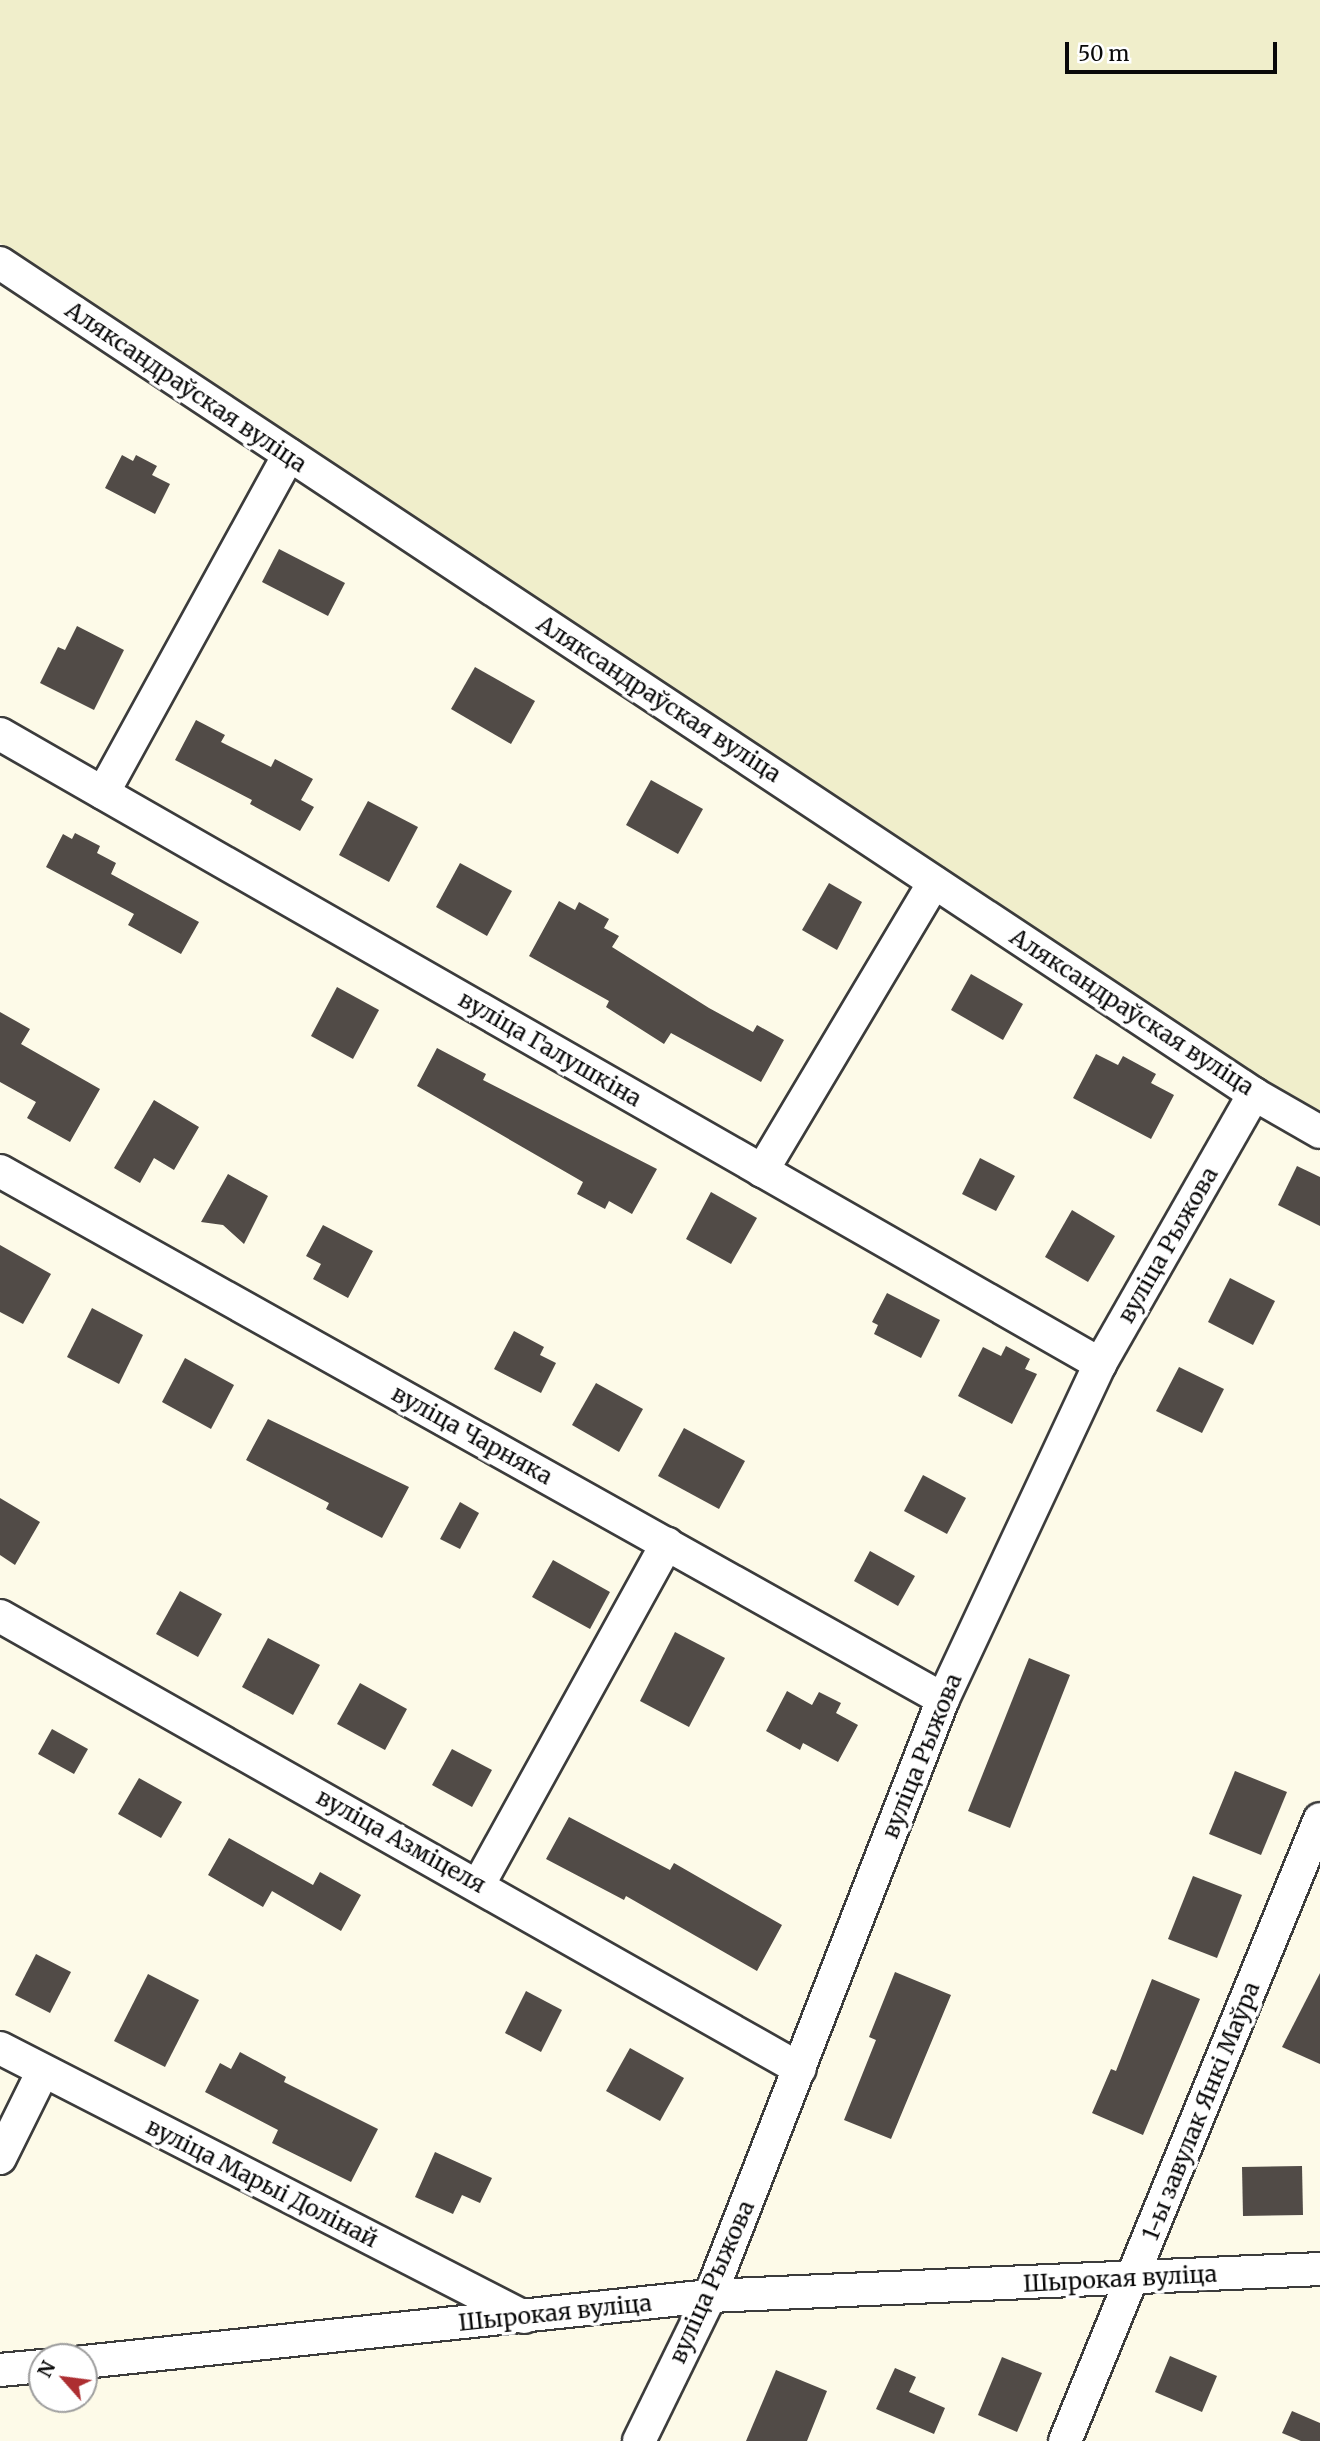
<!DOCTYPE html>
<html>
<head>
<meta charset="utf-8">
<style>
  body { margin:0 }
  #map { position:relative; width:1320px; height:2441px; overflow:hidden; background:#fdfae8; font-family:Merriweather,serif }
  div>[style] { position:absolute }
  .farmland>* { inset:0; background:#f0eecb }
  .building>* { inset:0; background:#514b47 }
  .roads { filter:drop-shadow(2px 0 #3c3c3c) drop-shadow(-2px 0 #3c3c3c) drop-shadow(0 2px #3c3c3c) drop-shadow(0 -2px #3c3c3c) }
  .minor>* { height:32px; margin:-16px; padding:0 16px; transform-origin:16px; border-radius:16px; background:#fff }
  span { translate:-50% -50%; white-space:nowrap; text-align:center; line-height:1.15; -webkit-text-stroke:7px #fff; paint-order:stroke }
  .street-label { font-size:23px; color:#090909 }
  .north { position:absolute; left:28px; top:2343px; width:70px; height:70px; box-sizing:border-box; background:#fff; border:2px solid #9d9d9d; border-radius:50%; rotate:298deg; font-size:19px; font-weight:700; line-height:28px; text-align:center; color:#090909 }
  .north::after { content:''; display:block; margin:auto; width:24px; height:32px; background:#ad2e31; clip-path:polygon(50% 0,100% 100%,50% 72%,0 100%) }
  .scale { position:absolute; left:1065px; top:42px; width:212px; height:32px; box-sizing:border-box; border:4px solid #090909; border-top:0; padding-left:9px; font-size:21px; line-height:24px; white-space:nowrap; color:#090909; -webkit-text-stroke:5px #fff; paint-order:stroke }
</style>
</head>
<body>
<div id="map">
  <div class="farmland">
    <i style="clip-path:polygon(0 0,1320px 0,1320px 1126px,760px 779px,0 243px)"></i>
  </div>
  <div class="building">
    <i style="clip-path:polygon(122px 455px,133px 461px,136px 455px,157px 466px,152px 475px,170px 484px,155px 514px,105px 488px)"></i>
    <i style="clip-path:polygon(279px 549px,345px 583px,328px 616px,262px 582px)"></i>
    <i style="clip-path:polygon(77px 626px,124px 650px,94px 710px,40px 683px,58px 647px,65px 650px)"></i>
    <i style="clip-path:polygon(475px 667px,535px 701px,511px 744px,451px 709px)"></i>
    <i style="clip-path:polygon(196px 720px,225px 735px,221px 742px,271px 767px,275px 759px,313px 779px,301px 800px,314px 807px,300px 831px,250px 804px,252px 800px,175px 760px)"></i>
    <i style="clip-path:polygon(651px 780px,703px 809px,678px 854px,626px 825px)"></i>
    <i style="clip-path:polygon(368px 801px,418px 827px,389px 882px,339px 855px)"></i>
    <i style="clip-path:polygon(75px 833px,100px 846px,97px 853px,116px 863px,111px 874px,199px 922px,181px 954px,128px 925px,134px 914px,46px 867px,63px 834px,72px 839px)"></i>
    <i style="clip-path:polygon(460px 863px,512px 891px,487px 936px,436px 907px)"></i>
    <i style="clip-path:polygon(829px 883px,862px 902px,837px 950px,802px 930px)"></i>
    <i style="clip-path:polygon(559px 901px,575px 910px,579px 902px,609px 919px,604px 928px,619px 936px,612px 947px,709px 1008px,753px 1032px,757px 1025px,784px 1040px,761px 1082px,671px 1033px,664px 1044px,606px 1007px,609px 1001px,529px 956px)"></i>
    <i style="clip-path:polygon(971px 974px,1023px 1004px,1003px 1040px,951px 1010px)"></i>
    <i style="clip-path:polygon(337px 987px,379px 1010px,353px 1059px,311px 1036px)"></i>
    <i style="clip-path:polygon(0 1012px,30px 1029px,21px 1044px,100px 1089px,70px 1142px,27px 1118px,36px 1102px,0 1082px)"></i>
    <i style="clip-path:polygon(437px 1048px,486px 1074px,483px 1080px,657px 1169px,632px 1214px,609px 1201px,605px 1209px,577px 1194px,583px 1182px,417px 1086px)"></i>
    <i style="clip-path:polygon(1096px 1054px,1118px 1065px,1123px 1056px,1156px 1074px,1151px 1083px,1174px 1095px,1151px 1139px,1073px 1098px)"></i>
    <i style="clip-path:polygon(154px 1100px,199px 1127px,174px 1170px,154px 1158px,140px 1183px,114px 1168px)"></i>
    <i style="clip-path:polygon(980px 1158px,1015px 1176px,996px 1211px,962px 1194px)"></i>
    <i style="clip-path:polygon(1297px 1166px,1320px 1177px,1320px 1226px,1278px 1205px)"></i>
    <i style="clip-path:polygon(228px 1174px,268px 1196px,244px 1244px,223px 1225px,201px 1222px)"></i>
    <i style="clip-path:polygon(711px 1192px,757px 1218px,731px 1264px,686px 1239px)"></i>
    <i style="clip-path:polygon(1072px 1210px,1115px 1236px,1088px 1282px,1045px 1257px)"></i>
    <i style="clip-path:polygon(323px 1225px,373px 1251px,348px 1298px,313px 1279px,321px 1264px,306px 1256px)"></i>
    <i style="clip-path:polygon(0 1245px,51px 1274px,23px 1324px,0 1312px)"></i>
    <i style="clip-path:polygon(1230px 1278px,1275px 1301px,1253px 1345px,1208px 1322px)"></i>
    <i style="clip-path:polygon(887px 1293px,940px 1320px,921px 1358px,874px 1334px,878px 1325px,872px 1322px)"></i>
    <i style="clip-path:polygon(92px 1308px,143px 1335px,119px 1384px,67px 1357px)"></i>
    <i style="clip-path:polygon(514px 1331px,544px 1347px,540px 1355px,556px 1363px,541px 1393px,494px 1369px)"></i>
    <i style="clip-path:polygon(1006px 1346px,1030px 1359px,1025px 1369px,1037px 1374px,1012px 1424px,958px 1396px,983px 1347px,1001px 1356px)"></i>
    <i style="clip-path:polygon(185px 1358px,234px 1385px,211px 1429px,162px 1402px)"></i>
    <i style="clip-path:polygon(1179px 1367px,1224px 1389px,1202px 1433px,1156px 1411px)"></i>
    <i style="clip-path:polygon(596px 1383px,643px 1409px,619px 1452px,572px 1425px)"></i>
    <i style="clip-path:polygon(268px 1419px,409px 1487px,382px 1538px,326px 1509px,329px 1503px,246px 1460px)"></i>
    <i style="clip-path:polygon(684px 1428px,745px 1461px,719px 1509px,658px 1476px)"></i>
    <i style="clip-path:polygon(923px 1475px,966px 1498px,947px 1534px,904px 1511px)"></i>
    <i style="clip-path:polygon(0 1498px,40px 1522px,15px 1565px,0 1555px)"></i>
    <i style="clip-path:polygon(460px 1502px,479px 1513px,460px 1549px,440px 1539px)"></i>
    <i style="clip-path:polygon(870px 1551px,915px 1576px,898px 1606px,854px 1581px)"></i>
    <i style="clip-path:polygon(553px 1560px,610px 1592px,590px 1629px,532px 1597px)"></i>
    <i style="clip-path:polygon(180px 1591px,222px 1614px,198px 1657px,156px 1634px)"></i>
    <i style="clip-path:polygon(675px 1632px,725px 1658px,689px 1727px,640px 1701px)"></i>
    <i style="clip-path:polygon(268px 1638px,320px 1665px,293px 1715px,242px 1687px)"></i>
    <i style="clip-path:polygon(1029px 1658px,1070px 1675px,1010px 1828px,968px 1811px)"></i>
    <i style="clip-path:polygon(360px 1683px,407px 1709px,385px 1750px,337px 1724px)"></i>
    <i style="clip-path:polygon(787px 1691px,812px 1705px,819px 1692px,841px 1703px,836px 1713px,858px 1725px,838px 1762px,803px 1743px,800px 1750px,766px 1731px)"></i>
    <i style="clip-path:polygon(52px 1729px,88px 1749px,74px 1774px,38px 1754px)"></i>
    <i style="clip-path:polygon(452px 1749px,492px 1770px,472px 1807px,432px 1785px)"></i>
    <i style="clip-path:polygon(1235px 1771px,1287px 1792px,1261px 1855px,1209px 1834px)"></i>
    <i style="clip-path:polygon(139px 1778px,182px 1802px,161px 1838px,118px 1814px)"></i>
    <i style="clip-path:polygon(569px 1817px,670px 1870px,674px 1863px,782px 1925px,757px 1971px,626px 1896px,624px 1900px,546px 1859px)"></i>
    <i style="clip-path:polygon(229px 1838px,313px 1885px,320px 1872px,361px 1895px,341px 1931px,272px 1891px,263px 1907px,208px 1875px)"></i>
    <i style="clip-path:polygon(1193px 1876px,1242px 1895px,1217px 1958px,1168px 1939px)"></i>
    <i style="clip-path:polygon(36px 1954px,71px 1972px,50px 2013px,15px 1995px)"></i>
    <i style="clip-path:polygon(895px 1972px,951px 1995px,891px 2139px,844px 2120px,876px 2040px,869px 2037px)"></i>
    <i style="clip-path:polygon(1320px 1973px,1320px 2064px,1282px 2047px)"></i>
    <i style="clip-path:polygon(148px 1974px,199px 2000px,165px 2067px,114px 2041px)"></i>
    <i style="clip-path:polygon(1152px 1979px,1200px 1999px,1143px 2135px,1092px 2113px,1111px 2069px,1116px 2071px)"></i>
    <i style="clip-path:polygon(526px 1991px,562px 2010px,541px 2052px,505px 2033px)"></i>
    <i style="clip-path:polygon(630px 2048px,684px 2078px,660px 2121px,606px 2091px)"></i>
    <i style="clip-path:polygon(240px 2052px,286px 2077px,284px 2082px,378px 2129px,351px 2182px,272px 2143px,278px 2130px,205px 2092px,220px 2063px,231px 2069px)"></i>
    <i style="clip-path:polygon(435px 2152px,492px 2178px,480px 2203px,462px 2195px,453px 2214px,415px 2197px)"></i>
    <i style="clip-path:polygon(1302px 2166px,1303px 2215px,1243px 2216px,1242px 2167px)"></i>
    <i style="clip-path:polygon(1170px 2356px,1217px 2376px,1202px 2412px,1155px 2392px)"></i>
    <i style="clip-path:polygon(1002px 2357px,1042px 2373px,1017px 2432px,978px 2415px)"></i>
    <i style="clip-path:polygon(895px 2368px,916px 2377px,909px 2392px,945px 2408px,934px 2434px,876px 2409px)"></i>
    <i style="clip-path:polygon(776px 2370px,827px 2391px,807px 2441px,746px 2441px)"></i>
    <i style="clip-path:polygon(1292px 2411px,1320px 2423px,1320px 2441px,1301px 2441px,1282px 2433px)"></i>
  </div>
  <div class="roads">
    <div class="minor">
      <i style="left:0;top:263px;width:1504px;rotate:33.53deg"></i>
      <i style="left:1254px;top:1094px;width:76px;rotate:29.9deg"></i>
      <i style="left:0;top:734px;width:1268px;rotate:29.8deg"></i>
      <i style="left:103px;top:793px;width:386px;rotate:-61.2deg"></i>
      <i style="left:0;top:1171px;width:1081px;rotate:29.25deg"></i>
      <i style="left:762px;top:1171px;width:336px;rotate:-59.2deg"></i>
      <i style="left:0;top:1616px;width:919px;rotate:29.52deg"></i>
      <i style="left:479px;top:1884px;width:389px;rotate:-61.1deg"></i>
      <i style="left:0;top:2048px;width:589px;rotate:27.17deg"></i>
      <i style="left:0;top:2158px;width:97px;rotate:-63.7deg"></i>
      <i style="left:84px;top:2362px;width:629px;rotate:-6.02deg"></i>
      <i style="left:710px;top:2296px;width:611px;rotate:-2.53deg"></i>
      <i style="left:0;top:2370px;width:42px;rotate:-5.4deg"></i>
      <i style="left:639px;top:2441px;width:161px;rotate:-63.9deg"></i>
      <i style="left:710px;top:2296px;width:641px;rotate:-68.68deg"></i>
      <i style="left:943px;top:1699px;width:370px;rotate:-64.9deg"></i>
      <i style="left:1100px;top:1364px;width:311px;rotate:-60.3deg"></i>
      <i style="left:1065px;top:2441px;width:672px;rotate:-67.71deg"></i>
    </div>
  </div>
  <div class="street-label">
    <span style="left:186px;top:387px;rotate:34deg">Аляксандраўская вуліца</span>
    <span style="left:659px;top:699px;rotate:33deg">Аляксандраўская вуліца</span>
    <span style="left:1132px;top:1012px;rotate:33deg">Аляксандраўская вуліца</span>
    <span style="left:550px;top:1049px;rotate:30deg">вуліца Галушкіна</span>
    <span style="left:1168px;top:1245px;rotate:-60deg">вуліца Рыжова</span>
    <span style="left:472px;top:1435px;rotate:29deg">вуліца Чарняка</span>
    <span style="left:922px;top:1756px;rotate:-68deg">вуліца Рыжова</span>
    <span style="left:401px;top:1841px;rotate:29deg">вуліца Азміцеля</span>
    <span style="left:1201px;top:2111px;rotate:-68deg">1-ы завулак Янкі Маўра</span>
    <span style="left:262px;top:2183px;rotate:27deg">вуліца Марыі Долінай</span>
    <span style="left:1120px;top:2279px;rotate:-3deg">Шырокая вуліца</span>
    <span style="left:712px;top:2282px;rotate:-66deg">вуліца Рыжова</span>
    <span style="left:555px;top:2313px;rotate:-6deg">Шырокая вуліца</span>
  </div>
  <div class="north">N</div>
  <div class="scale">50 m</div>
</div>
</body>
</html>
